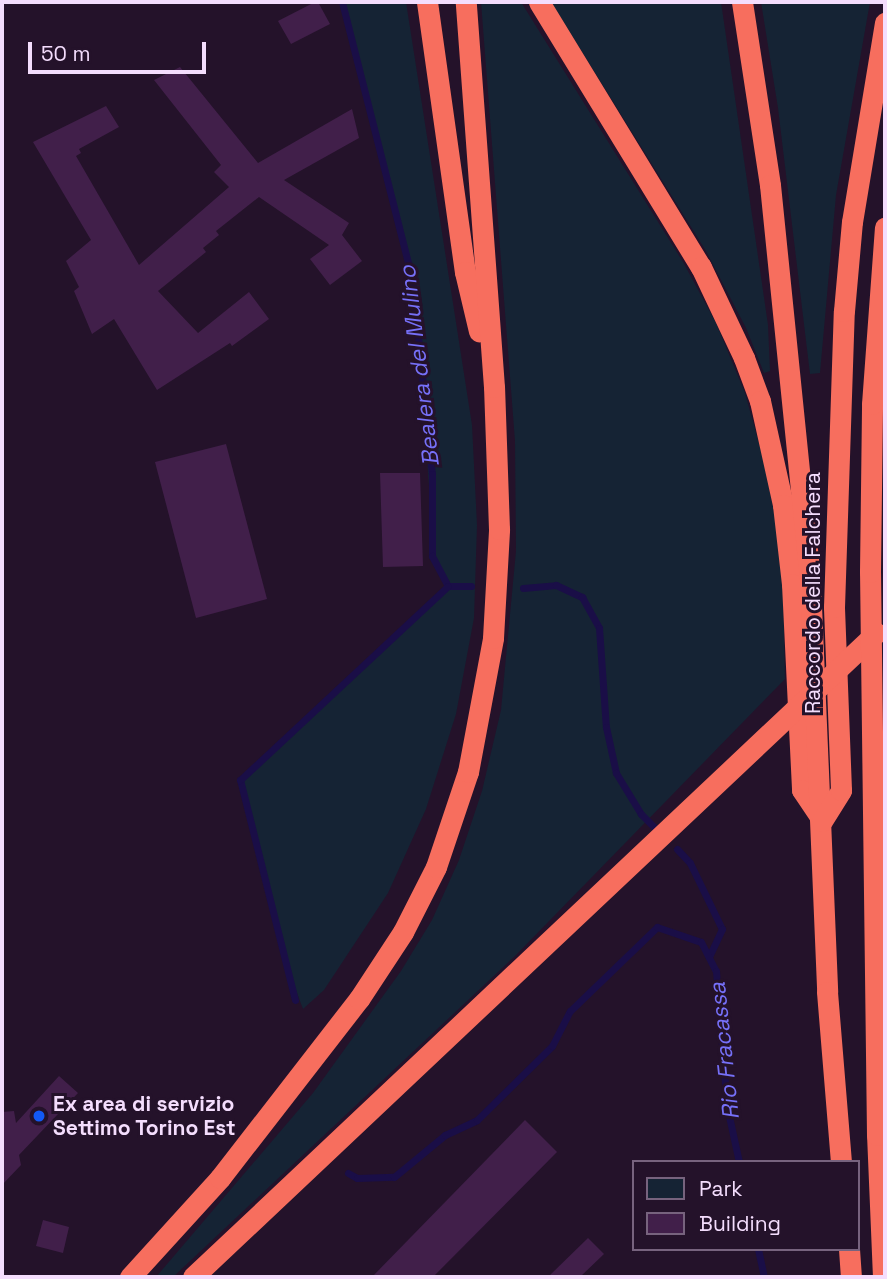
<!DOCTYPE html>
<html>
<head>
<meta charset="utf-8">
<style>
  body { margin:0 }
  #map { position:relative; width:887px; height:1279px; overflow:hidden; background:#24122a; font-family:"Space Grotesk",sans-serif }
  div>[style] { position:absolute }
  .green>* { inset:0; background:#152334 }
  .stream>* { height:7px; margin:-3.5px; padding:0 3.5px; transform-origin:3.5px; border-radius:3.5px; background:#1a0e47 }
  .building>* { inset:0; background:#411f4a }
  .highway>* { height:21px; margin:-10.5px; padding:0 10.5px; transform-origin:10.5px; border-radius:10.5px; background:#f76e5e }
  .dots>* { width:19px; height:19px; translate:-50% -50%; box-sizing:border-box; border:4px solid #24122a; border-radius:50% }
  span { translate:-50% -50%; white-space:nowrap; text-align:center; line-height:1.15; -webkit-text-stroke:6px #24122a; paint-order:stroke }
  .street-label { font-size:21px; color:#f4ddfd }
  .poi-label { font-size:21px; color:#f4ddfd; font-weight:700 }
  .left { translate:0 -50%; text-align:left }
  .water-label { font-size:23px; color:#7670f8; font-style:italic }
  .frame { position:absolute; inset:0; border:4px solid #f4ddfd; pointer-events:none }
  .legend { position:absolute; left:632px; top:1160px; width:228px; height:91px; box-sizing:border-box; background:#24122a; border:2px solid #77637e; margin:0; padding:9px 12px; list-style:none; font-size:21px; color:#f4ddfd }
  .legend li { display:flex; align-items:center; gap:14px; height:35px }
  .legend b { width:35px; border:2px solid #77637e }
  .scale { position:absolute; left:28px; top:42px; width:178px; height:32px; box-sizing:border-box; border:4px solid #f4ddfd; border-top:0; padding-left:9px; font-size:21px; line-height:24px; white-space:nowrap; color:#f4ddfd; -webkit-text-stroke:5px #24122a; paint-order:stroke }
</style>
</head>
<body>
<div id="map">
  <div class="green">
    <i style="clip-path:polygon(345px 2px,406px 2px,472px 425px,477px 525px,474px 618px,456px 714px,426px 809px,388px 893px,324px 990px,303px 1009px,292px 980px,243px 781px,449px 589px,450px 583px,434px 556px,414px 276px)"></i>
    <i style="clip-path:polygon(481px 2px,521px 2px,683px 262px,716px 323px,745px 393px,763px 458px,775px 517px,783px 583px,785px 679px,516px 955px,173px 1277px,156px 1277px,313px 1093px,401px 971px,432px 920px,459px 860px,482px 791px,501px 710px,516px 551px,515px 441px)"></i>
    <i style="clip-path:polygon(551px 2px,721px 2px,768px 325px,770px 371px,764px 373px,746px 328px,706px 251px)"></i>
    <i style="clip-path:polygon(761px 2px,870px 2px,836px 195px,820px 373px,810px 374px,778px 108px)"></i>
  </div>
  <div class="stream">
    <i style="left:342px;top:2px;width:285px;rotate:75.8deg"></i>
    <i style="left:412px;top:278px;width:197px;rotate:84.2deg"></i>
    <i style="left:432px;top:474px;width:82px;rotate:90deg"></i>
    <i style="left:432px;top:556px;width:34px;rotate:62deg"></i>
    <i style="left:448px;top:586px;width:23px"></i>
    <i style="left:523px;top:588px;width:33px;rotate:-5deg"></i>
    <i style="left:556px;top:585px;width:29px;rotate:25deg"></i>
    <i style="left:582px;top:597px;width:35px;rotate:61deg"></i>
    <i style="left:599px;top:628px;width:99px;rotate:86deg"></i>
    <i style="left:606px;top:727px;width:47px;rotate:77.7deg"></i>
    <i style="left:616px;top:773px;width:48px;rotate:58.6deg"></i>
    <i style="left:641px;top:814px;width:18px;rotate:45deg"></i>
    <i style="left:677px;top:849px;width:19px;rotate:47deg"></i>
    <i style="left:690px;top:863px;width:73px;rotate:64.1deg"></i>
    <i style="left:722px;top:929px;width:31px;rotate:115deg"></i>
    <i style="left:295px;top:1000px;width:227px;rotate:-104deg"></i>
    <i style="left:240px;top:780px;width:284px;rotate:-43deg"></i>
    <i style="left:348px;top:1173px;width:10px;rotate:29deg"></i>
    <i style="left:357px;top:1178px;width:37px;rotate:-2deg"></i>
    <i style="left:394px;top:1177px;width:66px;rotate:-39.5deg"></i>
    <i style="left:445px;top:1135px;width:35px;rotate:-25deg"></i>
    <i style="left:477px;top:1120px;width:105px;rotate:-44.6deg"></i>
    <i style="left:552px;top:1046px;width:39px;rotate:-63deg"></i>
    <i style="left:570px;top:1011px;width:121px;rotate:-44deg"></i>
    <i style="left:657px;top:927px;width:46px;rotate:18.8deg"></i>
    <i style="left:701px;top:942px;width:33px;rotate:63deg"></i>
    <i style="left:716px;top:971px;width:136px;rotate:85.4deg"></i>
    <i style="left:727px;top:1107px;width:56px;rotate:77.7deg"></i>
    <i style="left:758px;top:1249px;width:29px;rotate:78deg"></i>
  </div>
  <div class="building">
    <i style="clip-path:polygon(315px 2px,318px 2px,330px 24px,291px 44px,278px 21px)"></i>
    <i style="clip-path:polygon(180px 67px,258px 163px,352px 109px,359px 138px,284px 180px,349px 223px,342px 235px,362px 261px,330px 285px,310px 259px,329px 245px,259px 197px,216px 231px,219px 235px,203px 248px,206px 252px,158px 291px,198px 333px,249px 292px,269px 319px,232px 346px,230px 343px,157px 390px,114px 319px,92px 334px,74px 291px,79px 287px,66px 261px,91px 240px,33px 142px,106px 106px,119px 127px,79px 149px,81px 153px,76px 156px,139px 265px,229px 187px,214px 172px,221px 165px,154px 80px)"></i>
    <i style="clip-path:polygon(226px 444px,267px 599px,196px 618px,155px 462px)"></i>
    <i style="clip-path:polygon(380px 473px,420px 473px,423px 566px,383px 567px)"></i>
    <i style="clip-path:polygon(59px 1076px,78px 1093px,19px 1155px,21px 1165px,2px 1185px,2px 1112px,14px 1111px,16px 1123px)"></i>
    <i style="clip-path:polygon(525px 1120px,557px 1152px,433px 1277px,372px 1277px)"></i>
    <i style="clip-path:polygon(43px 1220px,69px 1227px,63px 1253px,36px 1246px)"></i>
    <i style="clip-path:polygon(588px 1238px,604px 1254px,580px 1277px,548px 1277px)"></i>
  </div>
  <div class="highway">
    <i style="left:427px;top:2px;width:273px;rotate:82deg"></i>
    <i style="left:465px;top:272px;width:61px;rotate:76.7deg"></i>
    <i style="left:539px;top:2px;width:311px;rotate:58.6deg"></i>
    <i style="left:701px;top:267px;width:101px;rotate:64.7deg"></i>
    <i style="left:744px;top:358px;width:46px;rotate:69.6deg"></i>
    <i style="left:760px;top:401px;width:107px;rotate:77.5deg"></i>
    <i style="left:783px;top:505px;width:80px;rotate:83.5deg"></i>
    <i style="left:792px;top:584px;width:206px;rotate:87.2deg"></i>
    <i style="left:802px;top:790px;width:34px;rotate:56deg"></i>
    <i style="left:742px;top:2px;width:185px;rotate:81.3deg"></i>
    <i style="left:770px;top:185px;width:398px;rotate:84.2deg"></i>
    <i style="left:810px;top:581px;width:411px;rotate:87.6deg"></i>
    <i style="left:827px;top:992px;width:171px;rotate:85.3deg"></i>
    <i style="left:822px;top:821px;width:36px;rotate:-58deg"></i>
    <i style="left:841px;top:790px;width:183px;rotate:-92.2deg"></i>
    <i style="left:834px;top:607px;width:296px;rotate:-88.1deg"></i>
    <i style="left:844px;top:311px;width:89px;rotate:-84.9deg"></i>
    <i style="left:852px;top:222px;width:202px;rotate:-80.6deg"></i>
    <i style="left:849px;top:1249px;width:28px;rotate:86deg"></i>
    <i style="left:130px;top:1277px;width:134px;rotate:-47.7deg"></i>
    <i style="left:220px;top:1178px;width:227px;rotate:-52.2deg"></i>
    <i style="left:359px;top:999px;width:80px;rotate:-56.7deg"></i>
    <i style="left:403px;top:932px;width:73px;rotate:-63.1deg"></i>
    <i style="left:436px;top:867px;width:100px;rotate:-71.4deg"></i>
    <i style="left:468px;top:772px;width:136px;rotate:-79.4deg"></i>
    <i style="left:493px;top:638px;width:109px;rotate:-86.8deg"></i>
    <i style="left:499px;top:529px;width:142px;rotate:-92deg"></i>
    <i style="left:494px;top:387px;width:386px;rotate:-94.2deg"></i>
    <i style="left:193px;top:1277px;width:939px;rotate:-43.32deg"></i>
    <i style="left:883px;top:1277px;width:142px;rotate:-92.4deg"></i>
    <i style="left:877px;top:1135px;width:563px;rotate:-90.71deg"></i>
    <i style="left:870px;top:572px;width:168px;rotate:-89.3deg"></i>
    <i style="left:872px;top:404px;width:177px;rotate:-85.8deg"></i>
  </div>
  <div class="dots">
    <i style="left:39px;top:1116px;background:#1259f4"></i>
  </div>
  <div class="street-label">
    <span style="left:813px;top:593px;rotate:-90deg">Raccordo della Falchera</span>
  </div>
  <div class="poi-label">
    <span class="left" style="left:53px;top:1116px">Ex area di servizio<br>Settimo Torino Est</span>
  </div>
  <div class="water-label">
    <span style="left:419px;top:366px;rotate:-97deg">Bealera del Mulino</span>
    <span style="left:724px;top:1051px;rotate:-96deg">Rio Fracassa</span>
  </div>
  <div class="frame"></div>
  <ul class="legend">
  <li><b style="height:19px;background:#152334"></b>Park</li>
  <li><b style="height:19px;background:#411f4a"></b>Building</li>
  </ul>
  <div class="scale">50 m</div>
</div>
</body>
</html>
